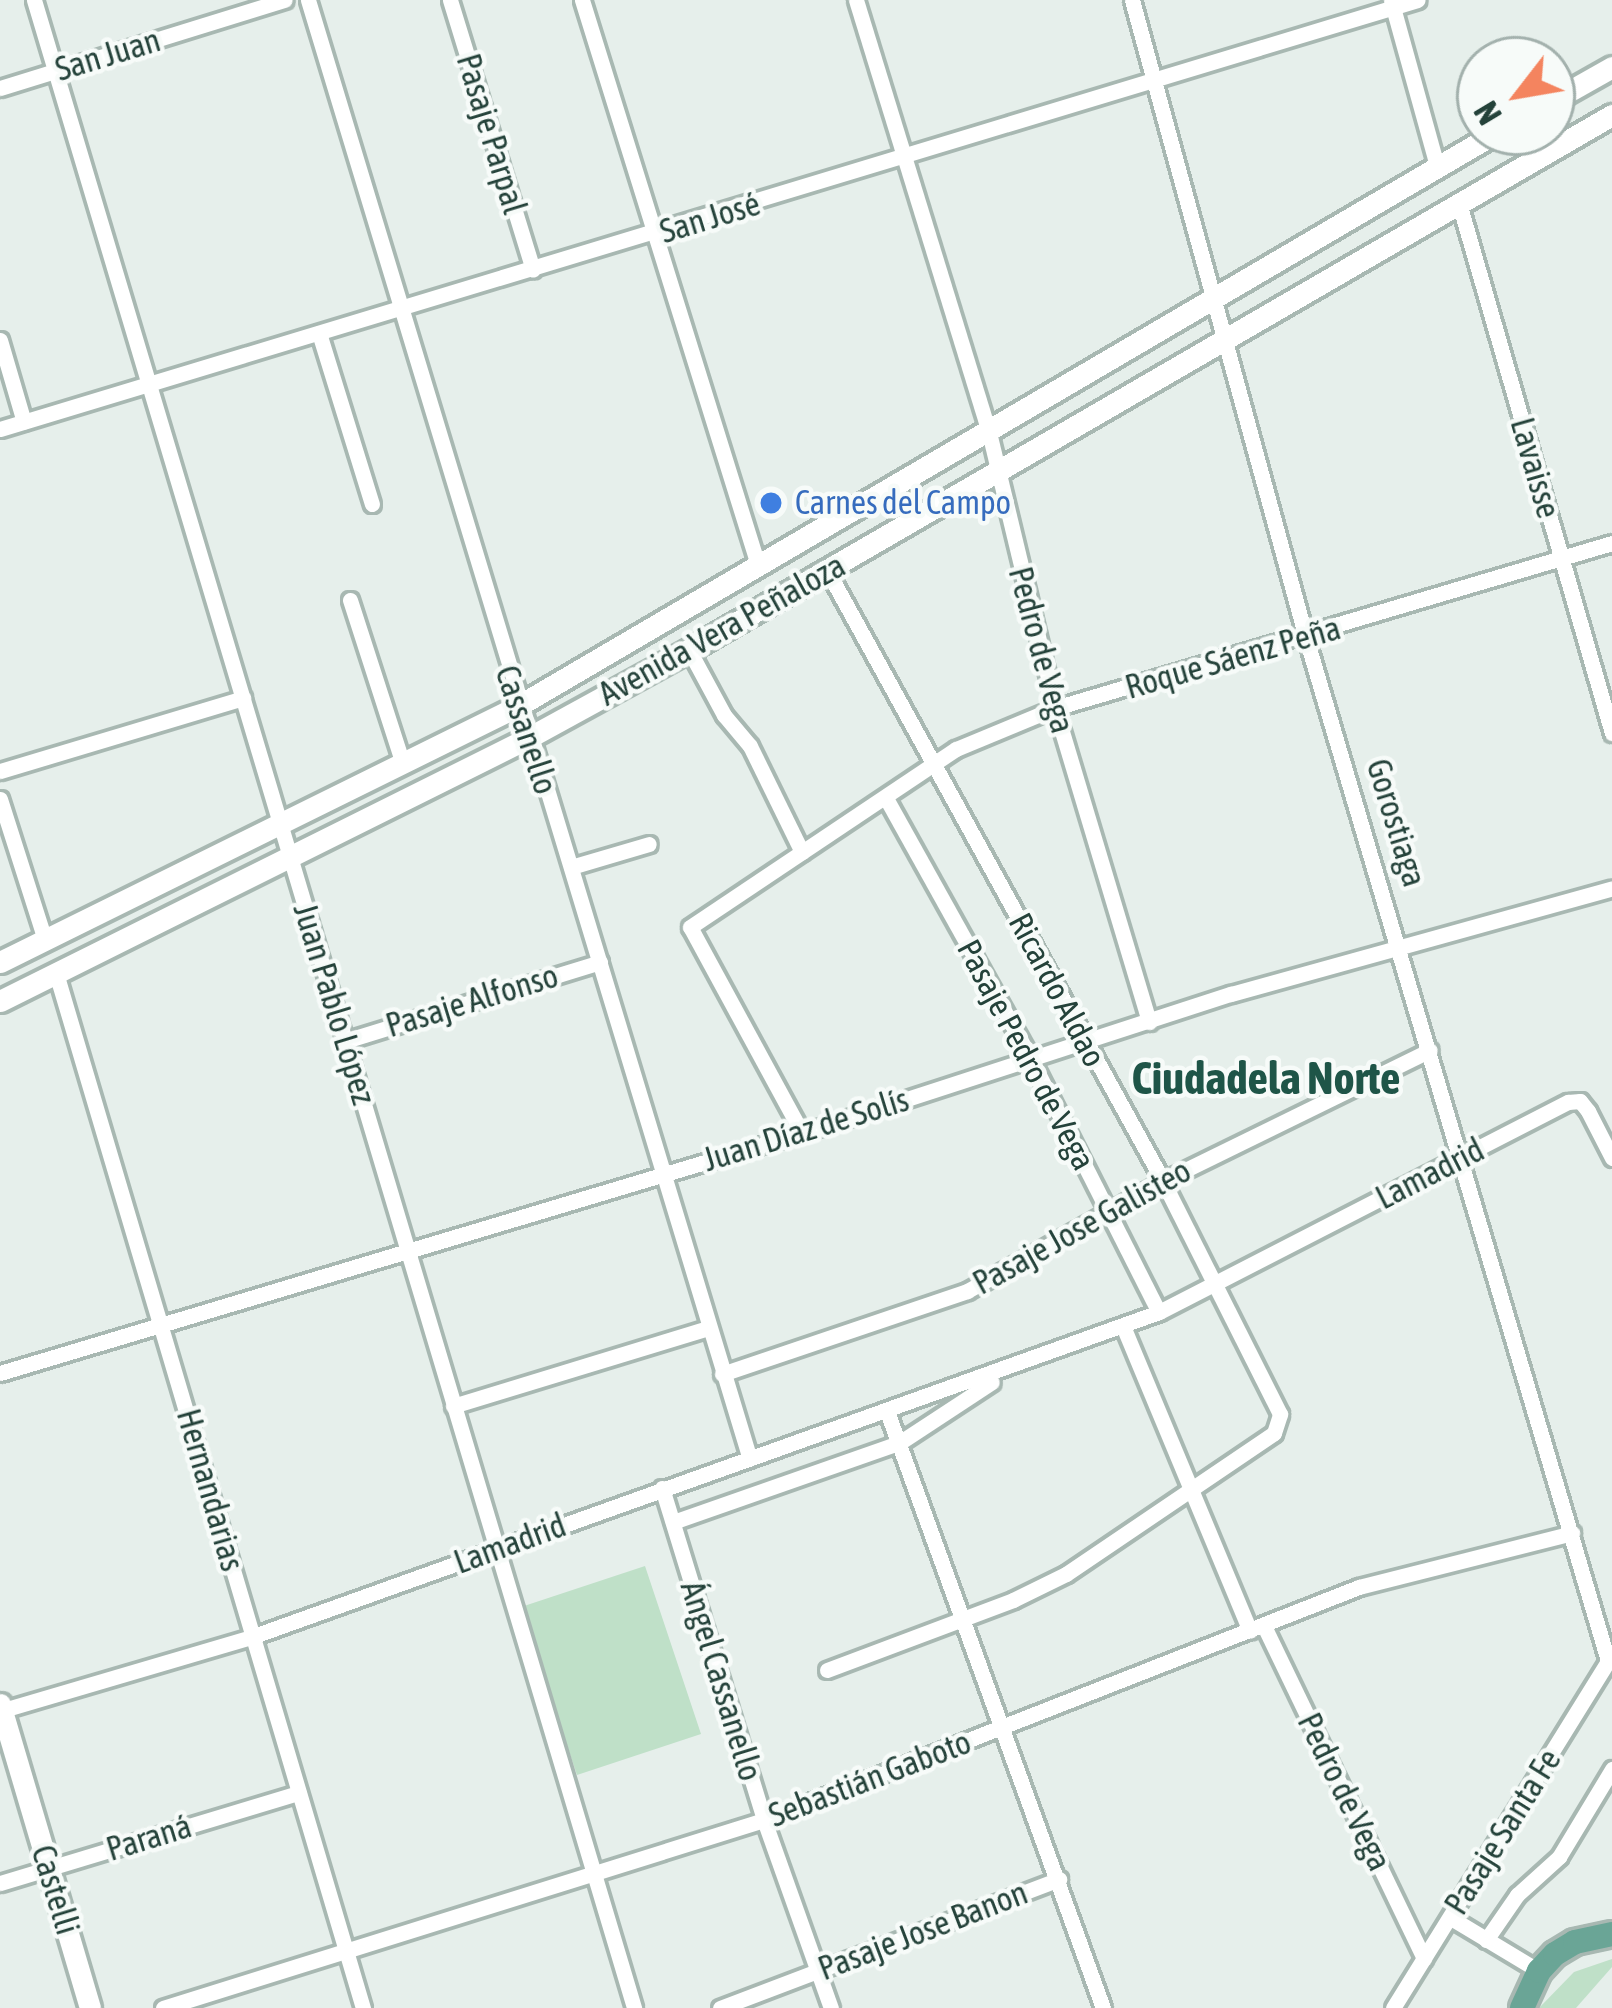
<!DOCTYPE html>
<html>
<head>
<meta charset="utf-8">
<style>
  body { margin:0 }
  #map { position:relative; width:1612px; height:2008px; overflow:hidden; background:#e6efeb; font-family:"Asap Condensed",sans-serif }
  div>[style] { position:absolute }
  .green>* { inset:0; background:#bfe0c8 }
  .roads { filter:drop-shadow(3px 0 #a8b8b2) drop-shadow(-3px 0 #a8b8b2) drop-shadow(0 3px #a8b8b2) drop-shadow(0 -3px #a8b8b2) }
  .minor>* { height:15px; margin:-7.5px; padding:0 7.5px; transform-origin:7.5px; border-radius:7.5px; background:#fff }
  .secondary>* { height:21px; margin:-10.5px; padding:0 10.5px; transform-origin:10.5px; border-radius:10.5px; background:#fff }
  .primary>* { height:24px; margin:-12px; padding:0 12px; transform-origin:12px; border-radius:12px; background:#6aa596 }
  .dots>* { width:33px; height:33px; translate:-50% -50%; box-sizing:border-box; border:6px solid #f7fbf9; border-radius:50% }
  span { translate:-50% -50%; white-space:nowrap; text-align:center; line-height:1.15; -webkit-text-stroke:9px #f7fbf9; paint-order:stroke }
  .street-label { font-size:33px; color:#24423a }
  .shop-label { font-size:33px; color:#366cbe }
  .left { translate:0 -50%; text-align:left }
  .district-label { font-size:45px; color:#1f5548; font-weight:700 }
  .north { position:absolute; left:1456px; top:36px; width:120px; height:120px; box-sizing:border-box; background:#f7fbf9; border:3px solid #a3b1ad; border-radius:50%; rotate:239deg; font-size:33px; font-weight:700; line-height:48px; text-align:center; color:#24423a }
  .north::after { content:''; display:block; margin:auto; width:42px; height:54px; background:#f4845f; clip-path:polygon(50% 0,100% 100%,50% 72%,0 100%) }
</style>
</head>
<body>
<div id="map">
  <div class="green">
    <i style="clip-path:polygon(645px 1566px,701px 1734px,577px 1775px,521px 1607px)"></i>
    <i style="clip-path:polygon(1612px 1959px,1612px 1967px,1576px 2008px,1539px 2008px,1574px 1972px)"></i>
  </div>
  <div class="roads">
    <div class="minor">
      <i style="left:34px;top:0;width:2096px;rotate:73.36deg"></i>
      <i style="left:308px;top:0;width:1524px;rotate:73.15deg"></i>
      <i style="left:450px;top:0;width:282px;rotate:72.9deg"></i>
      <i style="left:582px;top:0;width:589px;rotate:72.7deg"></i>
      <i style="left:856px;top:0;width:448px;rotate:72.9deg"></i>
      <i style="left:988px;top:428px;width:288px;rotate:76.5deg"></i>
      <i style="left:1055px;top:708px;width:328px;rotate:73.3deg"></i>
      <i style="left:1132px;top:0;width:661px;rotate:74.74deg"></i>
      <i style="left:1306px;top:638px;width:1067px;rotate:73.55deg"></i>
      <i style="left:1391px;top:0;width:172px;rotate:74.5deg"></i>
      <i style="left:0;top:88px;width:298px;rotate:-17.2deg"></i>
      <i style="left:1459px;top:203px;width:552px;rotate:73.9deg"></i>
      <i style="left:319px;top:333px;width:179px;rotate:72.8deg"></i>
      <i style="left:0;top:340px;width:85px;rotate:73.7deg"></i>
      <i style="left:0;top:429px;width:1481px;rotate:-16.84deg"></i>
      <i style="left:350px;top:600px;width:172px;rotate:72.1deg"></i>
      <i style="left:689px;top:650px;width:74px;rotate:61.7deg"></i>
      <i style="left:724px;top:715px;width:40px;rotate:50deg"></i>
      <i style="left:750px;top:746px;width:118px;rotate:63.9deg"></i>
      <i style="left:0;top:771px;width:254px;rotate:-16.7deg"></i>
      <i style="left:0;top:799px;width:148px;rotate:72.3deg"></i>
      <i style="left:887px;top:800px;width:299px;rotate:60.9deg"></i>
      <i style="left:1032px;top:1061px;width:281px;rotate:63.2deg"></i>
      <i style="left:571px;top:867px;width:81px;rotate:-16.4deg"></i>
      <i style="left:56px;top:973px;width:1080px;rotate:73.48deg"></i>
      <i style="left:345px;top:1041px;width:267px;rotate:-17.2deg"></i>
      <i style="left:802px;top:1133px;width:234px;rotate:-118.5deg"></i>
      <i style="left:690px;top:927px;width:320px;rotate:-33.8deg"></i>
      <i style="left:956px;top:749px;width:107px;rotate:-22.5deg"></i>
      <i style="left:1055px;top:708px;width:581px;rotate:-16.5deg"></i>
      <i style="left:1123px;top:1326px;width:330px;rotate:67.4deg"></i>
      <i style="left:0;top:1373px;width:837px;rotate:-16.66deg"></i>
      <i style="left:802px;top:1133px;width:451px;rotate:-18deg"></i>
      <i style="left:1231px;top:994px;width:395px;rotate:-15.5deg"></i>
      <i style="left:722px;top:1374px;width:259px;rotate:-18.7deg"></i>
      <i style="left:967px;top:1291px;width:225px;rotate:-29.3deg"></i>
      <i style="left:1163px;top:1181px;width:297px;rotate:-26.1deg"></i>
      <i style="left:453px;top:1406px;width:267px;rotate:-17deg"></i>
      <i style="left:888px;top:1414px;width:632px;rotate:70.1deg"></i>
      <i style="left:662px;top:1488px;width:347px;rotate:72.9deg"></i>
      <i style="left:764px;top:1820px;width:200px;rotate:70.4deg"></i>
      <i style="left:673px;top:1522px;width:239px;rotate:-19.3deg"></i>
      <i style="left:899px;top:1443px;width:111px;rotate:-33.3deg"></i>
      <i style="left:1264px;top:1626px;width:369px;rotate:64.3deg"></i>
      <i style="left:827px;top:1670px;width:199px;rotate:-20.6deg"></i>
      <i style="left:1013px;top:1600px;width:59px;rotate:-26.1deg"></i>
      <i style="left:1066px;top:1574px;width:251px;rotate:-34.1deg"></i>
      <i style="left:1274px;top:1433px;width:20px;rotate:-72deg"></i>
      <i style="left:1280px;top:1414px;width:261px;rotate:-116.7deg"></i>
      <i style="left:1163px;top:1181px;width:697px;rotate:-118.81deg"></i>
      <i style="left:0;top:1711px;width:262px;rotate:-16.4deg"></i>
      <i style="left:251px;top:1637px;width:964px;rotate:-19.69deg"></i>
      <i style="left:1159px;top:1312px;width:460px;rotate:-27.2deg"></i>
      <i style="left:1568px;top:1102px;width:12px;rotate:-5deg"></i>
      <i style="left:1580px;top:1101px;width:13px;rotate:51deg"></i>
      <i style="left:1588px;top:1111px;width:53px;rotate:62.9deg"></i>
      <i style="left:0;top:1883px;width:312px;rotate:-16.8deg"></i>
      <i style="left:1451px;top:1918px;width:103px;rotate:31.1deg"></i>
      <i style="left:1486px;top:1940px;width:55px;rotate:-55.4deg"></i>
      <i style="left:1517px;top:1895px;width:57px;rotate:-42.1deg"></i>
      <i style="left:1559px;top:1857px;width:103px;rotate:-58.9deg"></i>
      <i style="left:163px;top:2008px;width:630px;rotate:-17.37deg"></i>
      <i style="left:764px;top:1820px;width:639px;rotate:-21.39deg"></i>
      <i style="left:1359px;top:1587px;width:220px;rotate:-14.2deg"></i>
      <i style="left:720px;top:2008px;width:363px;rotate:-20.8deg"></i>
      <i style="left:1393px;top:2008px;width:415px;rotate:-58.2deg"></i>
    </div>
    <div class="secondary">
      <i style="left:1552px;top:101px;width:69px;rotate:-29.5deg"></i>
      <i style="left:0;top:962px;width:578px;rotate:-26.3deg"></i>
      <i style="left:518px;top:706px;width:1135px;rotate:-30.38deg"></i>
      <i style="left:0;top:1001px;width:590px;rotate:-26.48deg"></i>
      <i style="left:528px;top:738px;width:183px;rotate:-28.7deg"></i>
      <i style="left:689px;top:650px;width:1067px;rotate:-30.1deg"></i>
      <i style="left:0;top:1704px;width:317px;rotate:73.5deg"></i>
    </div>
    <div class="primary">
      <i style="left:1522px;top:2008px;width:41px;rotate:-65.3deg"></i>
      <i style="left:1539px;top:1971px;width:23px;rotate:-47deg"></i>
      <i style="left:1555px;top:1954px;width:23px;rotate:-31deg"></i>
      <i style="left:1575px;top:1942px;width:38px;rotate:-12deg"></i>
    </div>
  </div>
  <div class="dots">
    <i style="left:771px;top:503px;background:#3f7fe0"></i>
  </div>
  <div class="street-label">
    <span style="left:108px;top:55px;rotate:-17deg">San Juan</span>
    <span style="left:491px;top:134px;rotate:73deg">Pasaje Parpal</span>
    <span style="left:710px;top:218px;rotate:-17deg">San José</span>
    <span style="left:1535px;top:468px;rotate:74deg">Lavaisse</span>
    <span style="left:722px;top:630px;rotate:-29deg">Avenida Vera Peñaloza</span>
    <span style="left:1041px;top:650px;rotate:75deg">Pedro de Vega</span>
    <span style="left:1233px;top:658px;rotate:-16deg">Roque Sáenz Peña</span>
    <span style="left:526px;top:730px;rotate:72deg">Cassanello</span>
    <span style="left:1396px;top:823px;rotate:73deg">Gorostiaga</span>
    <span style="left:1057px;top:990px;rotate:62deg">Ricardo Aldao</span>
    <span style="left:472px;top:1001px;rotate:-17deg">Pasaje Alfonso</span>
    <span style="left:334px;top:1004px;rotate:73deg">Juan Pablo López</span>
    <span style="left:1026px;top:1055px;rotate:62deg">Pasaje Pedro de Vega</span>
    <span style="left:806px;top:1130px;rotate:-17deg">Juan Díaz de Solís</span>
    <span style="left:1430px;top:1174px;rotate:-27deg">Lamadrid</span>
    <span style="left:1082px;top:1227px;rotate:-29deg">Pasaje Jose Galisteo</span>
    <span style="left:210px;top:1490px;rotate:74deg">Hernandarias</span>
    <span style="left:510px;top:1544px;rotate:-20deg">Lamadrid</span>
    <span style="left:721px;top:1681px;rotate:73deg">Ángel Cassanello</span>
    <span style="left:870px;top:1779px;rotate:-21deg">Sebastián Gaboto</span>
    <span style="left:1344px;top:1792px;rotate:64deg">Pedro de Vega</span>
    <span style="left:1503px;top:1832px;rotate:-58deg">Pasaje Santa Fe</span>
    <span style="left:149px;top:1838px;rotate:-17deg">Paraná</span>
    <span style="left:55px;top:1890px;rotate:73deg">Castelli</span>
    <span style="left:923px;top:1931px;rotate:-21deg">Pasaje Jose Banon</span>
  </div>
  <div class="shop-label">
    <span class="left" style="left:795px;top:503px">Carnes del Campo</span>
  </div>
  <div class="district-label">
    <span style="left:1266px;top:1079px">Ciudadela Norte</span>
  </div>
  <div class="north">N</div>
</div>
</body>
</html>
